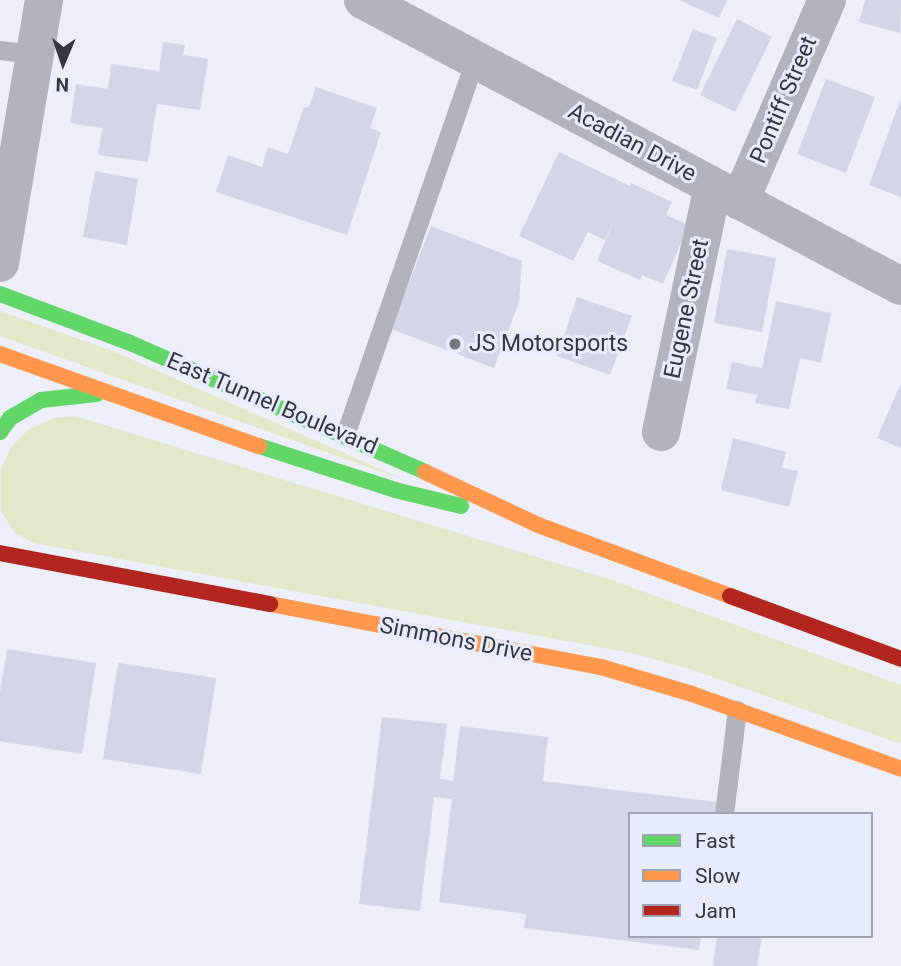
<!DOCTYPE html>
<html>
<head>
<meta charset="utf-8">
<style>
  body { margin:0 }
  #map { position:relative; width:901px; height:966px; overflow:hidden; background:#eceef9; font-family:Roboto,sans-serif }
  div>[style] { position:absolute }
  .green>* { inset:0; background:#e4e8cb }
  .building>* { inset:0; background:#d3d6e7 }
  .lane>* { height:19px; margin:-9.5px; padding:0 9.5px; transform-origin:9.5px; border-radius:9.5px; background:#b1b3be }
  .street>* { height:38px; margin:-19px; padding:0 19px; transform-origin:19px; border-radius:19px; background:#b1b3be }
  .fast>* { height:16px; margin:-8px; padding:0 8px; transform-origin:8px; border-radius:8px; background:#63d668 }
  .slow>* { height:16px; margin:-8px; padding:0 8px; transform-origin:8px; border-radius:8px; background:#ff974d }
  .jam>* { height:16px; margin:-8px; padding:0 8px; transform-origin:8px; border-radius:8px; background:#b3261e }
  .dots>* { width:19px; height:19px; translate:-50% -50%; box-sizing:border-box; border:4px solid #e7ebfe; border-radius:50% }
  span { translate:-50% -50%; white-space:nowrap; text-align:center; line-height:1.15; -webkit-text-stroke:6px #e7ebfe; paint-order:stroke }
  .street-label { font-size:23px; color:#36383f }
  .poi-label { font-size:23px; color:#36383f }
  .left { translate:0 -50%; text-align:left }
  .legend { position:absolute; left:628px; top:812px; width:245px; height:126px; box-sizing:border-box; background:#e7ebfe; border:2px solid #a0a3b2; margin:0; padding:9px 12px; list-style:none; font-size:21px; color:#36383f }
  .legend li { display:flex; align-items:center; gap:14px; height:35px }
  .legend b { width:35px; border:2px solid #a0a3b2 }
  .north { position:absolute; left:28px; top:28px; width:70px; height:70px; -webkit-text-stroke:5px #e7ebfe; paint-order:stroke; rotate:182deg; font-size:19px; font-weight:700; line-height:28px; text-align:center; color:#36383f }
  .north::after { content:''; display:block; margin:auto; width:24px; height:32px; background:#36383f; clip-path:polygon(50% 0,100% 100%,50% 72%,0 100%) }
</style>
</head>
<body>
<div id="map">
  <div class="green">
    <i style="clip-path:polygon(0 311px,113px 351px,407px 481px,0 336px)"></i>
    <i style="clip-path:polygon(75px 416px,609px 579px,901px 685px,901px 744px,690px 669px,631px 653px,33px 543px,15px 533px,1px 511px,1px 468px,12px 446px,29px 429px,54px 418px)"></i>
  </div>
  <div class="building">
    <i style="clip-path:polygon(679px 0,727px 0,719px 18px)"></i>
    <i style="clip-path:polygon(865px 0,901px 0,900px 33px,859px 22px)"></i>
    <i style="clip-path:polygon(737px 19px,772px 37px,735px 112px,700px 95px)"></i>
    <i style="clip-path:polygon(693px 29px,717px 38px,697px 90px,672px 81px)"></i>
    <i style="clip-path:polygon(163px 42px,185px 45px,183px 55px,208px 59px,200px 110px,157px 104px,148px 162px,98px 155px,102px 128px,70px 123px,76px 84px,108px 89px,111px 64px,159px 71px)"></i>
    <i style="clip-path:polygon(826px 79px,875px 97px,846px 173px,797px 154px)"></i>
    <i style="clip-path:polygon(316px 87px,377px 108px,370px 128px,381px 132px,347px 235px,216px 192px,228px 155px,262px 167px,268px 147px,288px 154px,304px 107px,309px 107px)"></i>
    <i style="clip-path:polygon(901px 98px,901px 197px,869px 185px)"></i>
    <i style="clip-path:polygon(559px 152px,630px 186px,631px 183px,672px 202px,666px 215px,689px 225px,663px 284px,642px 275px,640px 280px,597px 261px,617px 213px,605px 240px,588px 232px,573px 261px,519px 236px)"></i>
    <i style="clip-path:polygon(95px 171px,138px 179px,127px 245px,83px 237px)"></i>
    <i style="clip-path:polygon(431px 226px,522px 261px,519px 302px,494px 368px,391px 329px)"></i>
    <i style="clip-path:polygon(727px 249px,776px 258px,762px 332px,714px 323px)"></i>
    <i style="clip-path:polygon(577px 297px,632px 316px,610px 375px,557px 356px)"></i>
    <i style="clip-path:polygon(776px 301px,831px 313px,821px 363px,800px 358px,789px 409px,755px 403px,757px 395px,726px 389px,732px 362px,762px 368px)"></i>
    <i style="clip-path:polygon(901px 383px,901px 448px,877px 438px)"></i>
    <i style="clip-path:polygon(733px 438px,786px 452px,782px 468px,798px 471px,789px 507px,721px 490px)"></i>
    <i style="clip-path:polygon(7px 649px,96px 663px,82px 754px,0 741px,0 692px)"></i>
    <i style="clip-path:polygon(118px 663px,216px 678px,201px 774px,103px 759px)"></i>
    <i style="clip-path:polygon(382px 717px,447px 724px,440px 779px,453px 781px,460px 726px,548px 737px,543px 781px,717px 802px,716px 814px,630px 814px,630px 936px,701px 936px,699px 950px,524px 928px,526px 914px,439px 902px,452px 799px,434px 797px,420px 911px,359px 904px)"></i>
    <i style="clip-path:polygon(717px 936px,762px 936px,757px 966px,713px 966px)"></i>
  </div>
  <div class="lane">
    <i style="left:0;top:50px;width:35px;rotate:7deg"></i>
    <i style="left:345px;top:435px;width:397px;rotate:-70.9deg"></i>
    <i style="left:724px;top:814px;width:105px;rotate:-82.9deg"></i>
  </div>
  <div class="street">
    <i style="left:363px;top:0;width:609px;rotate:28deg"></i>
    <i style="left:740px;top:201px;width:219px;rotate:-66.6deg"></i>
    <i style="left:0;top:263px;width:267px;rotate:-80.5deg"></i>
    <i style="left:661px;top:432px;width:251px;rotate:-78.1deg"></i>
  </div>
  <div class="fast">
    <i style="left:0;top:294px;width:137px;rotate:20.6deg"></i>
    <i style="left:128px;top:342px;width:324px;rotate:23.6deg"></i>
    <i style="left:0;top:432px;width:17px;rotate:-54deg"></i>
    <i style="left:10px;top:418px;width:36px;rotate:-30deg"></i>
    <i style="left:41px;top:400px;width:56px;rotate:-6.1deg"></i>
    <i style="left:259px;top:446px;width:143px;rotate:17.9deg"></i>
    <i style="left:395px;top:490px;width:68px;rotate:13.6deg"></i>
  </div>
  <div class="slow">
    <i style="left:0;top:354px;width:275px;rotate:19.6deg"></i>
    <i style="left:425px;top:472px;width:125px;rotate:25.1deg"></i>
    <i style="left:538px;top:525px;width:205px;rotate:20.3deg"></i>
    <i style="left:270px;top:604px;width:337px;rotate:10.8deg"></i>
    <i style="left:601px;top:667px;width:95px;rotate:16.5deg"></i>
    <i style="left:692px;top:694px;width:222px;rotate:19.7deg"></i>
  </div>
  <div class="jam">
    <i style="left:0;top:553px;width:275px;rotate:10.7deg"></i>
    <i style="left:730px;top:596px;width:182px;rotate:20.2deg"></i>
  </div>
  <div class="dots">
    <i style="left:455px;top:344px;background:#767880"></i>
  </div>
  <div class="street-label">
    <span style="left:784px;top:100px;rotate:-67deg">Pontiff Street</span>
    <span style="left:632px;top:143px;rotate:28deg">Acadian Drive</span>
    <span style="left:687px;top:309px;rotate:-78deg">Eugene Street</span>
    <span style="left:272px;top:404px;rotate:23deg">East Tunnel Boulevard</span>
    <span style="left:456px;top:640px;rotate:11deg">Simmons Drive</span>
  </div>
  <div class="poi-label">
    <span class="left" style="left:469px;top:344px">JS Motorsports</span>
  </div>
  <ul class="legend">
  <li><b style="height:9px;background:#63d668"></b>Fast</li>
  <li><b style="height:9px;background:#ff974d"></b>Slow</li>
  <li><b style="height:9px;background:#b3261e"></b>Jam</li>
  </ul>
  <div class="north">N</div>
</div>
</body>
</html>
